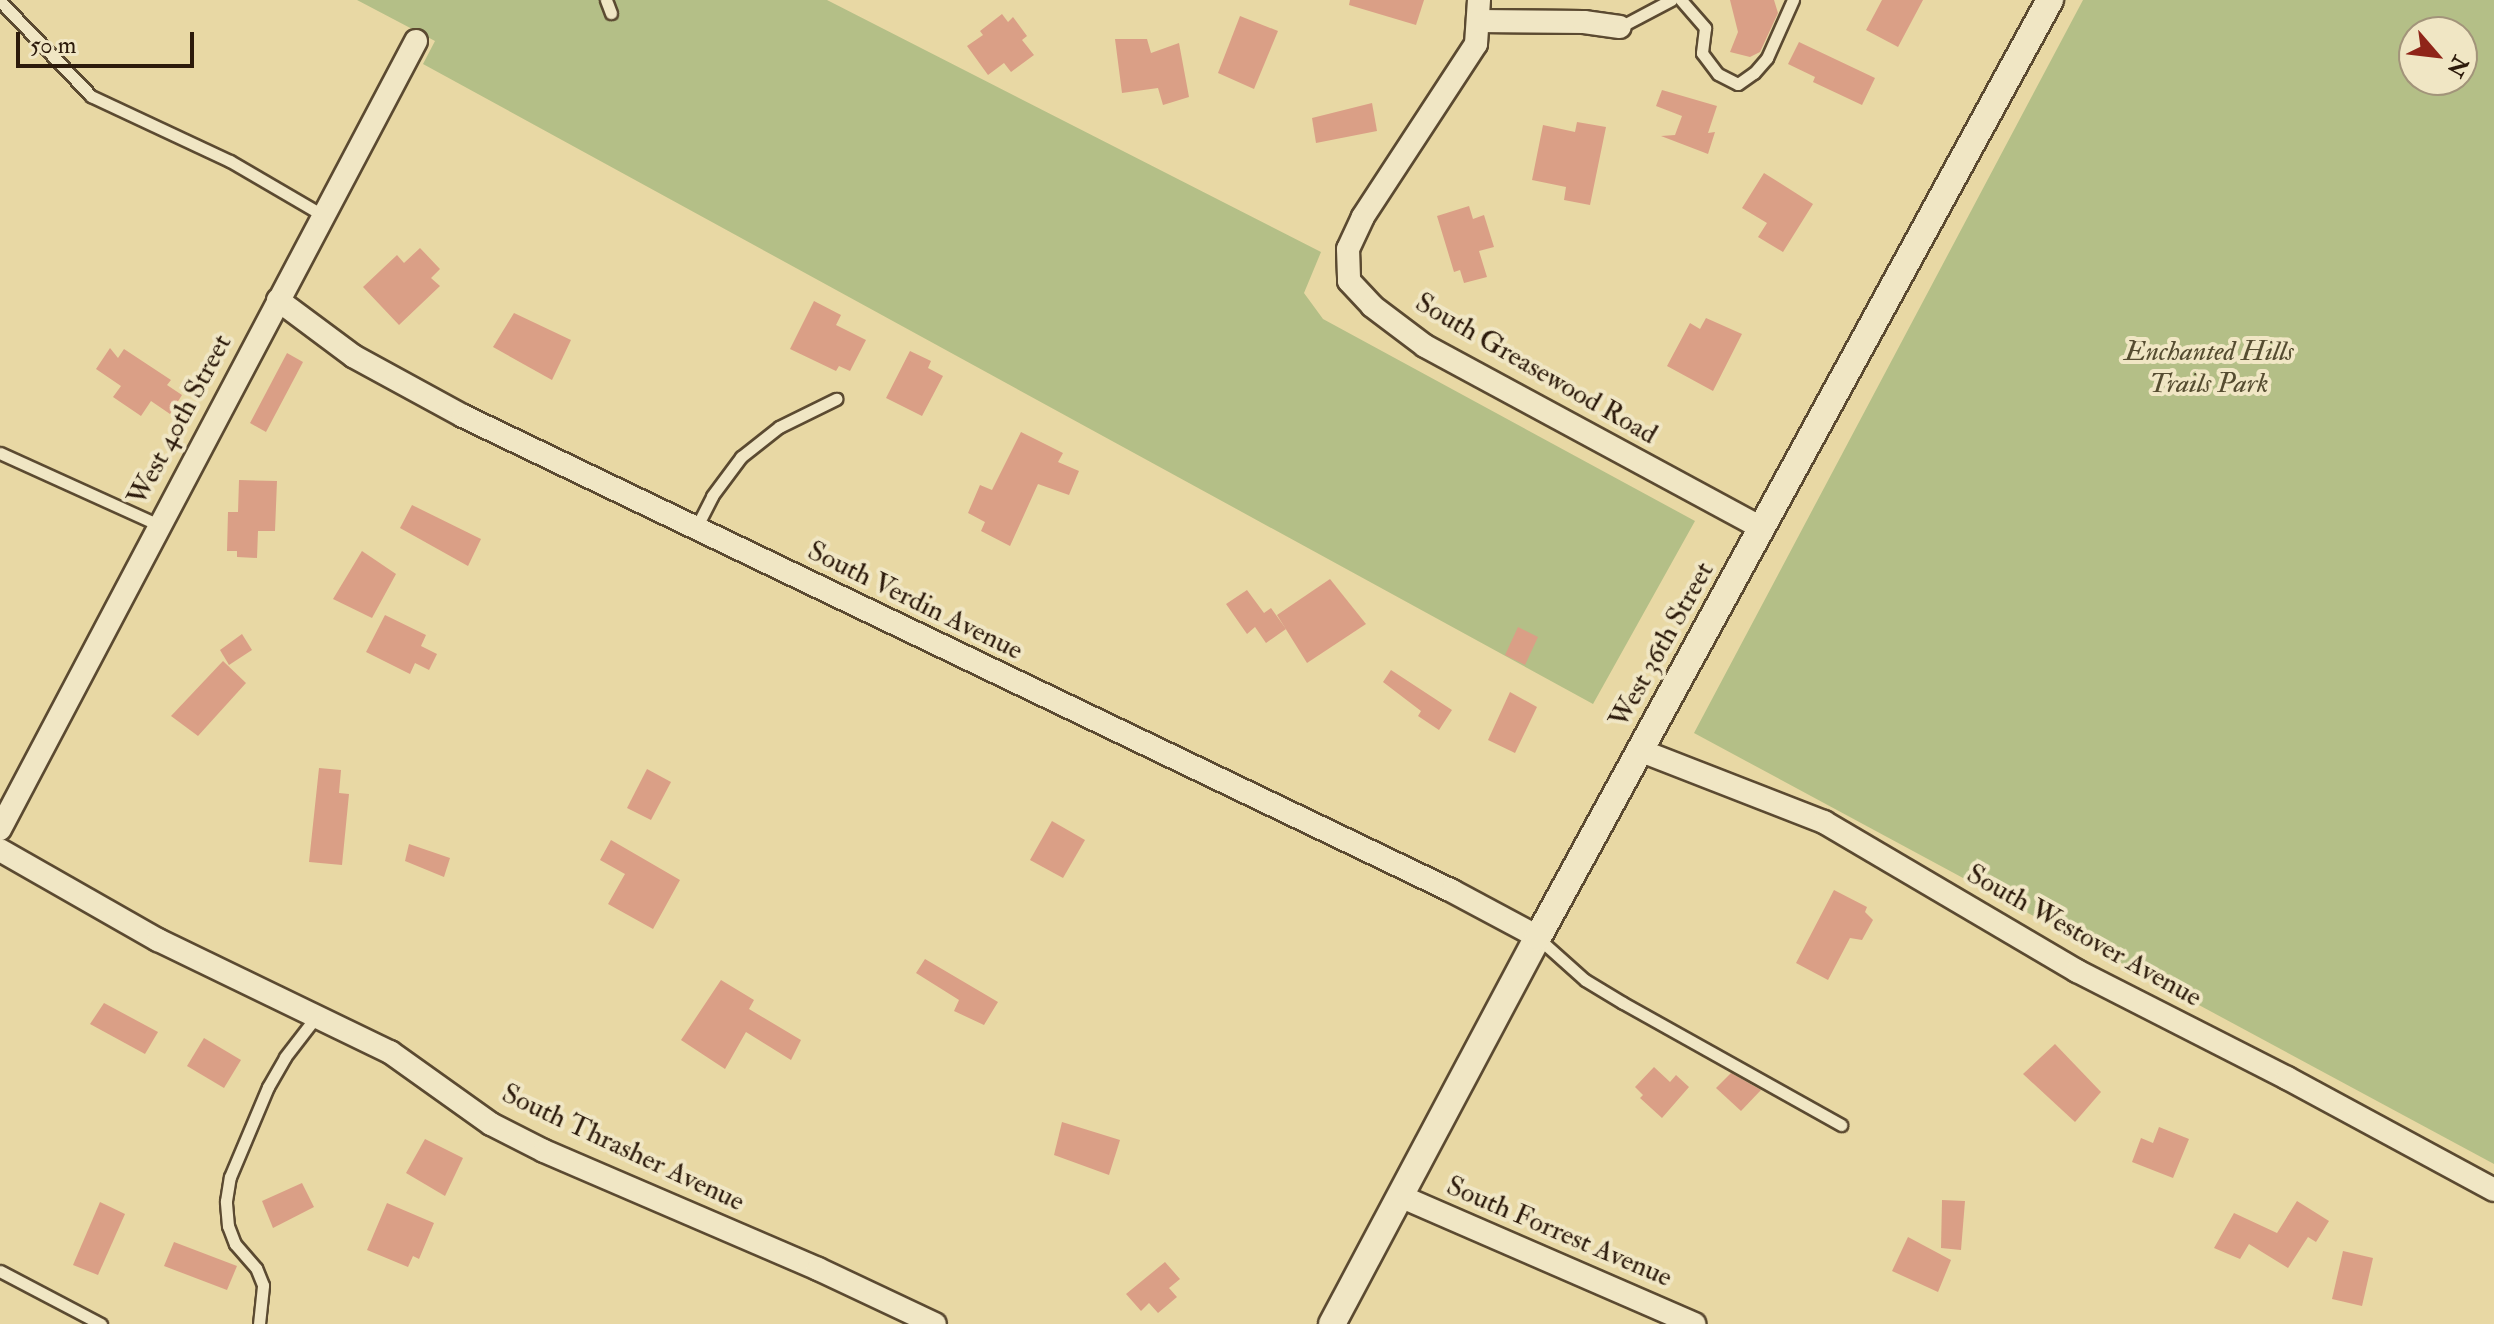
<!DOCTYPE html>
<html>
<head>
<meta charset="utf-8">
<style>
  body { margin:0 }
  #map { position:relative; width:2494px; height:1324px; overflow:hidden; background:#e8d8a4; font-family:"IM FELL Double Pica",serif }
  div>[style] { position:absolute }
  .green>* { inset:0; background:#b4bf87 }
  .building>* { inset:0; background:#da9f86 }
  .roads { filter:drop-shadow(2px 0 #5b4a31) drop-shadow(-2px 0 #5b4a31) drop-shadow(0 2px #5b4a31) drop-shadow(0 -2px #5b4a31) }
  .service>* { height:11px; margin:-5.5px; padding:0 5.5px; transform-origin:5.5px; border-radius:5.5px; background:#f0e6c4 }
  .minor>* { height:22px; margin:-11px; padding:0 11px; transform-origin:11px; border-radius:11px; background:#f0e6c4 }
  .tertiary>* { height:26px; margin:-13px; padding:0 13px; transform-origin:13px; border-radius:13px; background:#f0e6c4 }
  span { translate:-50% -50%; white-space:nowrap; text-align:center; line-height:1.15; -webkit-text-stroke:8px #f0e6c4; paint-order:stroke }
  .park-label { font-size:28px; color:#554c30; font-style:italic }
  .street-label { font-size:28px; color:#2c1a0b }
  .north { position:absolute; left:2398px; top:16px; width:80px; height:80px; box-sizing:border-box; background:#f0e6c4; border:2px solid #a2947a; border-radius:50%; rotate:118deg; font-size:22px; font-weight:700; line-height:32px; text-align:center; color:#2c1a0b }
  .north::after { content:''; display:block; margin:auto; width:28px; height:36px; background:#8f2418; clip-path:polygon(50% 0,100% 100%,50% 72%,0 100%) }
  .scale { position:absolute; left:16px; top:32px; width:178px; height:36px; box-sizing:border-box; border:4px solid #2c1a0b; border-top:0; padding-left:10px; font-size:24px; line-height:28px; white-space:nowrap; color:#2c1a0b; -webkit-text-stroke:6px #f0e6c4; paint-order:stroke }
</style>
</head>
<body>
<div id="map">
  <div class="green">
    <i style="clip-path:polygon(357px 0,827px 0,1321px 252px,1304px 293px,1323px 319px,1695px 521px,1593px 704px,423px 64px,435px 41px)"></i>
    <i style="clip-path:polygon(evenodd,2083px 0,2494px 0,2494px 1164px,1694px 733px,2083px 0,2414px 32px,2462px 32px,2462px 80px,2414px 80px,2414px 32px)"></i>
  </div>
  <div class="building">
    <i style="clip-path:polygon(1350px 0,1424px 0,1416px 25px,1349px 5px)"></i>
    <i style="clip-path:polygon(1730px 0,1774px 0,1778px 13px,1760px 52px,1750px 57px,1730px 52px,1738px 32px)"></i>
    <i style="clip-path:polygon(1882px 0,1923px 0,1898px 47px,1866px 30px)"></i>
    <i style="clip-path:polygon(1002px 14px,1008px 22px,1013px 17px,1027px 36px,1022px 40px,1034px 55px,1011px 72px,1004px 63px,988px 75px,967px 46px,983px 35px,980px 31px)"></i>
    <i style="clip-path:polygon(1240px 16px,1278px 31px,1254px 89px,1218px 73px)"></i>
    <i style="clip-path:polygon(1115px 39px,1147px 39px,1151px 53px,1179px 43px,1189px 97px,1163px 105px,1158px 88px,1122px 93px)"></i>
    <i style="clip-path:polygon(1799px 42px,1875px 78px,1862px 105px,1813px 82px,1815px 77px,1788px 64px)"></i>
    <i style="clip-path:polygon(1662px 90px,1717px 106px,1708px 133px,1715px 132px,1708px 154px,1661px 136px,1675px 135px,1682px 116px,1656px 106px)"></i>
    <i style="clip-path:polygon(1372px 103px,1377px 131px,1316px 143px,1312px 118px)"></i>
    <i style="clip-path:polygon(1577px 122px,1606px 127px,1590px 205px,1564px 200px,1566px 187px,1532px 180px,1543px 125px,1575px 132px)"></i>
    <i style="clip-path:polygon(1764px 173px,1813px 204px,1783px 252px,1758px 237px,1767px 223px,1742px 208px)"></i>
    <i style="clip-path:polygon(1469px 206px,1473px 219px,1484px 215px,1494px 247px,1479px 251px,1487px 277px,1464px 283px,1460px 270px,1454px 272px,1437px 216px)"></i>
    <i style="clip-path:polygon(420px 248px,440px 269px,431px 278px,440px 286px,399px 325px,363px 287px,397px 255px,404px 263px)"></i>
    <i style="clip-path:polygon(814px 301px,841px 315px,836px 325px,866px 340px,850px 371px,839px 366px,836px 371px,790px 349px)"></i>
    <i style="clip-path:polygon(514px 313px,571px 340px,552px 380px,493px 347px)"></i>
    <i style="clip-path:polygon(1706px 318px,1742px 334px,1713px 391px,1667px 366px,1690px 323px,1700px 329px)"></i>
    <i style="clip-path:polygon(110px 348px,118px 358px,124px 349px,171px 380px,167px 385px,182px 395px,170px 414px,151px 401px,141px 416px,113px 397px,121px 386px,96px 369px)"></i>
    <i style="clip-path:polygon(910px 351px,931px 361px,928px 368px,943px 376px,922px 416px,886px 398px)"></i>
    <i style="clip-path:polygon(287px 353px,303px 362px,266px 432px,250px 423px)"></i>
    <i style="clip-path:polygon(1021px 432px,1063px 453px,1058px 462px,1079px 471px,1069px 495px,1038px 484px,1010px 546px,981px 531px,985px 522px,968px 513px,980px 485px,992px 490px)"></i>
    <i style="clip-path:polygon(239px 480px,277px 481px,275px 531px,258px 531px,257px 558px,237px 557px,237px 551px,227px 551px,228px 512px,238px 512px)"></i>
    <i style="clip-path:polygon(412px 505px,481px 539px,468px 566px,400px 528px)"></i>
    <i style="clip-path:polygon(362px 551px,396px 574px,372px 618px,333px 599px)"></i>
    <i style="clip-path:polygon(1330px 579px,1366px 624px,1307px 663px,1277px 615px)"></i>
    <i style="clip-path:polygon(1247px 590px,1264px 613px,1271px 608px,1286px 629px,1266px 643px,1255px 627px,1247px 634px,1226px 604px)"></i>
    <i style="clip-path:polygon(385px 615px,426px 635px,421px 646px,437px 654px,429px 670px,415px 663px,410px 674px,366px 652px)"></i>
    <i style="clip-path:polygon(1518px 627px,1538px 637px,1525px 665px,1505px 655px)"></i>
    <i style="clip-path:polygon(242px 634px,252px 650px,229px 665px,220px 650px)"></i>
    <i style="clip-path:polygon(223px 661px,246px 683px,198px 736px,171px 716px)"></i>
    <i style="clip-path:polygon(1391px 670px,1452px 710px,1439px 730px,1418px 716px,1421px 711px,1383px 682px)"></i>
    <i style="clip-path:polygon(1510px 692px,1537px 707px,1515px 753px,1488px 740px)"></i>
    <i style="clip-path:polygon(319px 768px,341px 770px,339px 793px,349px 794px,342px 865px,309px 862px)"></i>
    <i style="clip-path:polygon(647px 769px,671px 782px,651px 820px,627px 808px)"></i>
    <i style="clip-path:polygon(1052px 821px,1085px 840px,1063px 878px,1030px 860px)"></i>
    <i style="clip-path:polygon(611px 840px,680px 880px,653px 929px,608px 904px,625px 874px,600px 860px)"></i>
    <i style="clip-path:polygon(409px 844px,450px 858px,444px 877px,405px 861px)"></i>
    <i style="clip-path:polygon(1834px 890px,1867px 907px,1865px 912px,1873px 920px,1862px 940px,1850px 938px,1828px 980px,1796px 963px)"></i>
    <i style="clip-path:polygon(925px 959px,998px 1002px,984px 1025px,954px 1011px,959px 1000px,916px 973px)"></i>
    <i style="clip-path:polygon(721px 980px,754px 1000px,749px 1009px,801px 1040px,791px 1060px,746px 1032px,725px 1069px,681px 1040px)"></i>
    <i style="clip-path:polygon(104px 1003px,158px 1032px,145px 1054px,90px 1024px)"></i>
    <i style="clip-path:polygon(204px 1038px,241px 1060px,224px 1088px,187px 1066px)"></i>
    <i style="clip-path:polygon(2055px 1044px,2101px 1092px,2075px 1122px,2023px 1074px)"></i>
    <i style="clip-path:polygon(1654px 1067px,1670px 1082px,1676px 1075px,1689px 1087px,1662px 1118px,1640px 1098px,1643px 1095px,1635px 1087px)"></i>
    <i style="clip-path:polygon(1731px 1073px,1761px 1090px,1741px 1111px,1716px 1088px)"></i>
    <i style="clip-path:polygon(1062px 1122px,1120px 1140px,1109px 1175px,1054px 1155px)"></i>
    <i style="clip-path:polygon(2159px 1127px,2189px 1139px,2173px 1178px,2132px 1162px,2141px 1138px,2153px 1143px)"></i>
    <i style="clip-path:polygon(425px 1139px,463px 1158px,445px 1196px,406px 1173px)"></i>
    <i style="clip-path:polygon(302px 1183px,314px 1207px,273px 1228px,262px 1201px)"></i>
    <i style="clip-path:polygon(1942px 1200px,1965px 1201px,1961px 1250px,1941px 1248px)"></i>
    <i style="clip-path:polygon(2297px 1201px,2329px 1221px,2316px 1242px,2308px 1237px,2288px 1268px,2249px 1244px,2240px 1259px,2214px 1248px,2234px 1213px,2277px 1233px)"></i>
    <i style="clip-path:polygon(100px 1202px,125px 1214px,98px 1275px,73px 1265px)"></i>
    <i style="clip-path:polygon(387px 1203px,434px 1223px,419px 1259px,413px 1256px,408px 1267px,367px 1250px)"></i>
    <i style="clip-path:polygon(1908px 1237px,1951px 1260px,1938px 1292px,1892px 1271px)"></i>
    <i style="clip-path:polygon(174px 1242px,237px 1266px,227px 1290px,164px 1266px)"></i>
    <i style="clip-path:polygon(2343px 1251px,2373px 1258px,2362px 1306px,2332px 1299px)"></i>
    <i style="clip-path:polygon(1165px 1262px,1180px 1279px,1169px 1288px,1177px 1297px,1158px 1313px,1149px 1303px,1141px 1311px,1126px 1294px)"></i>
  </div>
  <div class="roads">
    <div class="service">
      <i style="left:606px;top:0;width:14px;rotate:69deg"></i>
      <i style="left:1681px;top:0;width:37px;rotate:49deg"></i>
      <i style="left:1705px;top:28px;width:25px;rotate:97deg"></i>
      <i style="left:1702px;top:53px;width:26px;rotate:53deg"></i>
      <i style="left:1718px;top:74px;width:22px;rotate:27deg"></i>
      <i style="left:1738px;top:84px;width:19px;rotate:-35deg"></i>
      <i style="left:1754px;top:73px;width:20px;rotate:-49deg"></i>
      <i style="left:1767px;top:58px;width:64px;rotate:-65.9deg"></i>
      <i style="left:0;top:1px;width:132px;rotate:46.2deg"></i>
      <i style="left:91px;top:96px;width:153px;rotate:25.1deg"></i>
      <i style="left:230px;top:161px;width:109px;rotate:30.3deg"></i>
      <i style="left:1620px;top:27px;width:58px;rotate:-27.9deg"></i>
      <i style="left:0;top:453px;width:175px;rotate:24.4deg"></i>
      <i style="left:696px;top:528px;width:36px;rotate:-63deg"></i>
      <i style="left:712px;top:496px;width:49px;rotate:-53.4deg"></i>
      <i style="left:741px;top:457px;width:48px;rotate:-38.3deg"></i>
      <i style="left:779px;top:427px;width:64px;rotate:-26.2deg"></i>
      <i style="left:1538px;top:938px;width:63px;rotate:41.8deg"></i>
      <i style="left:1585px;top:980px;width:44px;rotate:31.2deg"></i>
      <i style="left:1623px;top:1003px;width:250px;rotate:29.2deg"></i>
      <i style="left:0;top:1271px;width:114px;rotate:27.7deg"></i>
      <i style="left:259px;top:1324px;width:39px;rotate:-84deg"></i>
      <i style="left:263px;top:1285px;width:18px;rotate:-112deg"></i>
      <i style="left:256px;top:1268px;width:32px;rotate:-131deg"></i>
      <i style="left:235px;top:1244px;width:19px;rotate:-111deg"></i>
      <i style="left:228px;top:1226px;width:25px;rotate:-95deg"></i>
      <i style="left:226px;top:1201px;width:24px;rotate:-81deg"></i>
      <i style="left:230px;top:1177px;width:98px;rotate:-67.1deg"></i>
      <i style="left:268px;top:1087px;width:34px;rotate:-60deg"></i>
      <i style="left:285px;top:1057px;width:49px;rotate:-52.4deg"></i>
    </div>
    <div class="minor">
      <i style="left:1479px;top:0;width:44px;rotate:93.9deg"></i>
      <i style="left:1476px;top:44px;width:207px;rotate:123.2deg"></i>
      <i style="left:1363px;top:217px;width:35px;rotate:115deg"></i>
      <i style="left:1348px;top:249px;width:32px;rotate:88deg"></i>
      <i style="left:1349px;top:281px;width:34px;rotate:47deg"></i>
      <i style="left:1372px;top:306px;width:66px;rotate:37deg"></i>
      <i style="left:1425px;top:346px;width:384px;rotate:28.4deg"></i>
      <i style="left:1478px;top:21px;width:106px;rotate:0.5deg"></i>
      <i style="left:1584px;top:22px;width:36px;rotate:8deg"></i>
      <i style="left:278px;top:300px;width:94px;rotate:36.7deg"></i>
      <i style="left:353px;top:356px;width:125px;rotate:28.6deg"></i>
      <i style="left:463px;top:416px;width:1097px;rotate:25.65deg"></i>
      <i style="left:1452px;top:891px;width:98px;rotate:28.1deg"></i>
      <i style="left:1639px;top:750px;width:199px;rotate:21.3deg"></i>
      <i style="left:1824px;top:822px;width:294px;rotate:30.5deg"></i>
      <i style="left:2077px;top:971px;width:236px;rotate:27deg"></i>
      <i style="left:2287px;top:1078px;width:235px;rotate:28.4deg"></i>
      <i style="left:0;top:829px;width:891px;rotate:-62.17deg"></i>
      <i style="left:0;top:850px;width:182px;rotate:29.7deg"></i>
      <i style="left:158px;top:940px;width:258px;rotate:25.8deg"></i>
      <i style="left:390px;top:1052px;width:124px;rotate:35.5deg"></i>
      <i style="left:491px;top:1124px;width:59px;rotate:27deg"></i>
      <i style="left:544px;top:1151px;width:298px;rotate:23.3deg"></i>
      <i style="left:818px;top:1269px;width:129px;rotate:25.2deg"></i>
      <i style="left:1400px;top:1196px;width:321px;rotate:23.5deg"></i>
    </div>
    <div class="tertiary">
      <i style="left:1332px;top:1324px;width:438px;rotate:-62deg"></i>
      <i style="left:1538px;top:937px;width:1068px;rotate:-61.35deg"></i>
    </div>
  </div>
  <div class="park-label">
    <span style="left:2209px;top:368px">Enchanted Hills<br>Trails Park</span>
  </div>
  <div class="street-label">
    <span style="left:1536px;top:369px;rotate:30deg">South Greasewood Road</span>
    <span style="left:180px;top:420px;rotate:-62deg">West 40th Street</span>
    <span style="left:915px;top:601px;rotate:26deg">South Verdin Avenue</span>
    <span style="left:1662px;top:645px;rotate:-61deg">West 36th Street</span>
    <span style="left:2084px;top:936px;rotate:29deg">South Westover Avenue</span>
    <span style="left:623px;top:1148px;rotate:25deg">South Thrasher Avenue</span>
    <span style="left:1559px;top:1232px;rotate:23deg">South Forrest Avenue</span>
  </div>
  <div class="north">N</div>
  <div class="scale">50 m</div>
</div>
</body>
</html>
